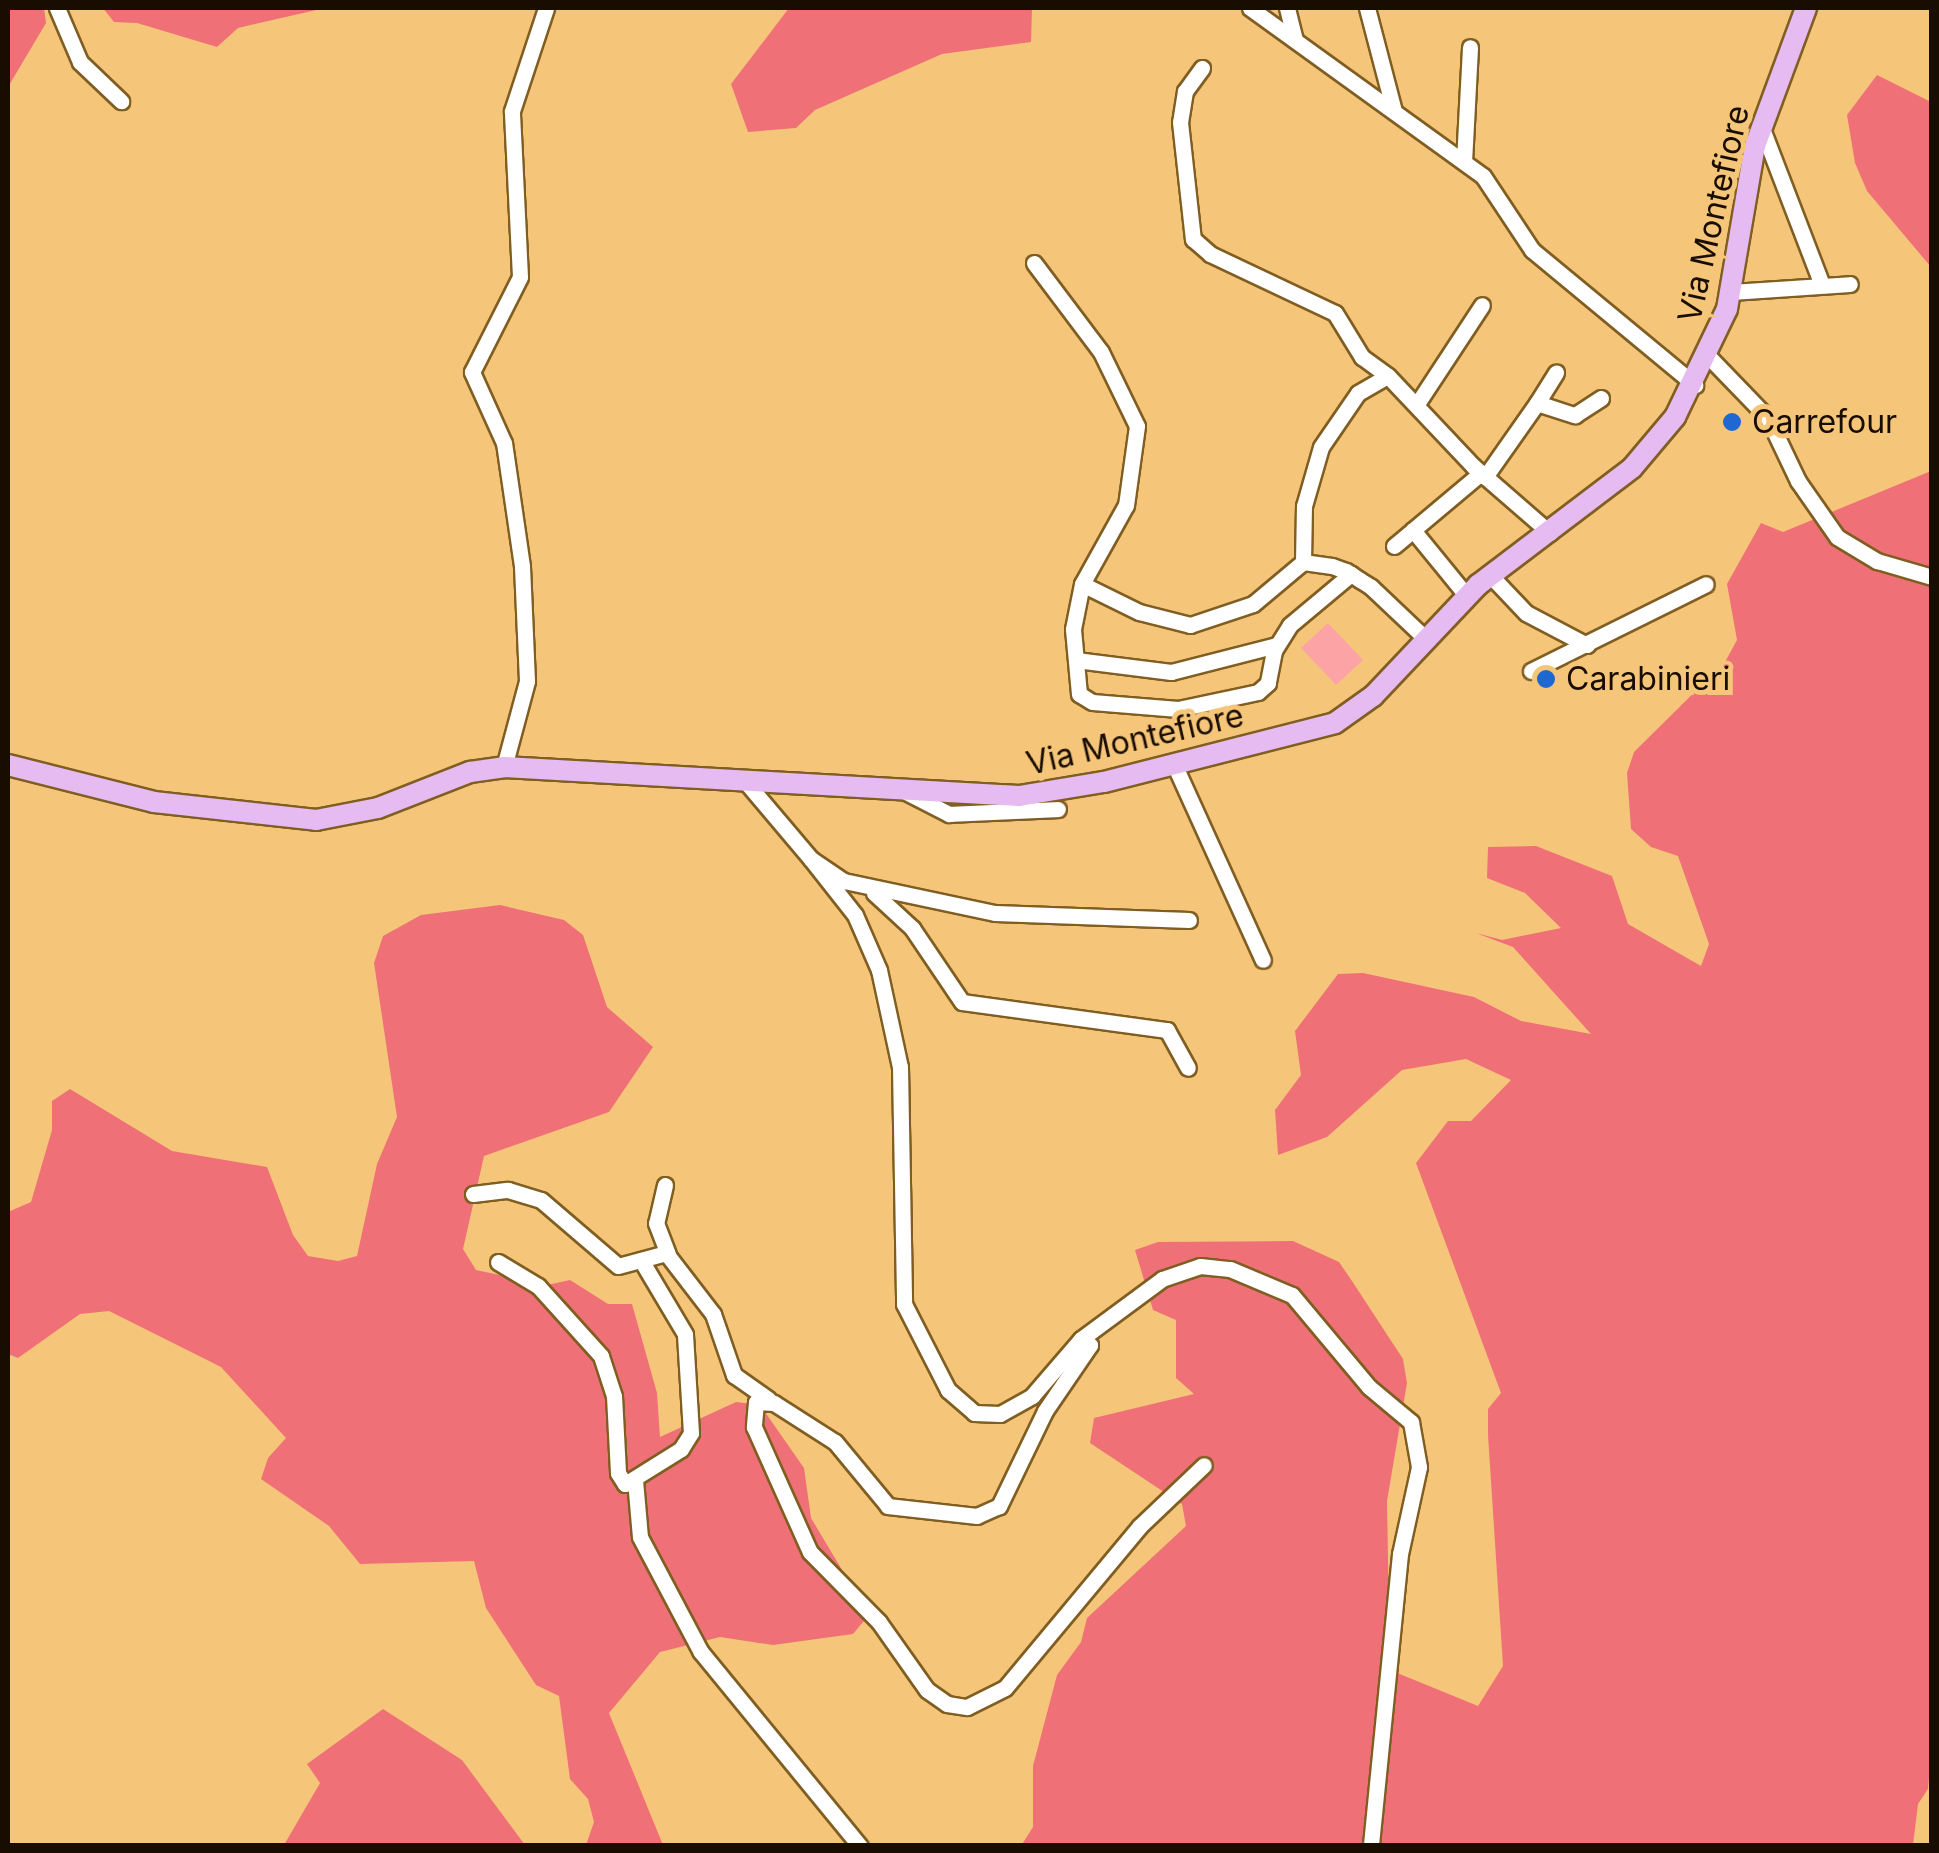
<!DOCTYPE html>
<html>
<head>
<meta charset="utf-8">
<style>
  body { margin:0 }
  #map { position:relative; width:1939px; height:1853px; overflow:hidden; background:#f5c679; font-family:Inter,sans-serif }
  div>[style] { position:absolute }
  .green>* { inset:0; background:#fca4a5 }
  .forest>* { inset:0; background:#ef7177 }
  .roads { filter:drop-shadow(2px 0 #805e22) drop-shadow(-2px 0 #805e22) drop-shadow(0 2px #805e22) drop-shadow(0 -2px #805e22) }
  .minor>* { height:15px; margin:-7.5px; padding:0 7.5px; transform-origin:7.5px; border-radius:7.5px; background:#fff }
  .major>* { height:20px; margin:-10px; padding:0 10px; transform-origin:10px; border-radius:10px; background:#e6bbf2 }
  .dots>* { width:28px; height:28px; translate:-50% -50%; box-sizing:border-box; border:5px solid #f5c679; border-radius:50% }
  span { translate:-50% -50%; white-space:nowrap; text-align:center; line-height:1.15; -webkit-text-stroke:10px #f5c679; paint-order:stroke }
  .street-label { font-size:32px; color:#190c00 }
  .poi-label { font-size:32px; color:#190c00 }
  .left { translate:0 -50%; text-align:left }
  .frame { position:absolute; inset:0; border:10px solid #190c00; pointer-events:none }
</style>
</head>
<body>
<div id="map">
  <div class="green">
    <i style="clip-path:polygon(1328px 623px,1363px 660px,1336px 685px,1301px 648px)"></i>
  </div>
  <div class="forest">
    <i style="clip-path:polygon(8px 8px,44px 8px,46px 23px,8px 87px)"></i>
    <i style="clip-path:polygon(103px 8px,325px 8px,238px 28px,217px 47px,137px 23px,114px 22px)"></i>
    <i style="clip-path:polygon(789px 8px,1032px 8px,1031px 42px,942px 54px,815px 110px,796px 128px,748px 132px,731px 84px)"></i>
    <i style="clip-path:polygon(1877px 75px,1931px 102px,1931px 267px,1867px 191px,1855px 163px,1847px 115px)"></i>
    <i style="clip-path:polygon(1931px 471px,1932px 1740px,1928px 1789px,1918px 1804px,1913px 1845px,1021px 1846px,1033px 1827px,1033px 1766px,1057px 1675px,1081px 1642px,1087px 1618px,1186px 1526px,1182px 1504px,1090px 1443px,1094px 1418px,1194px 1394px,1176px 1378px,1176px 1320px,1153px 1310px,1135px 1250px,1158px 1242px,1293px 1241px,1339px 1262px,1352px 1281px,1403px 1359px,1407px 1383px,1387px 1501px,1390px 1670px,1478px 1706px,1503px 1666px,1488px 1435px,1488px 1409px,1501px 1393px,1416px 1163px,1448px 1121px,1471px 1121px,1511px 1080px,1466px 1059px,1402px 1070px,1327px 1137px,1278px 1155px,1275px 1110px,1301px 1075px,1295px 1031px,1338px 974px,1363px 973px,1474px 997px,1521px 1021px,1591px 1034px,1513px 947px,1476px 933px,1502px 940px,1561px 928px,1525px 893px,1487px 878px,1488px 847px,1536px 846px,1612px 876px,1628px 924px,1701px 966px,1709px 944px,1678px 856px,1651px 847px,1631px 829px,1627px 773px,1634px 752px,1725px 662px,1737px 640px,1727px 584px,1761px 523px,1783px 532px)"></i>
    <i style="clip-path:polygon(500px 905px,564px 920px,583px 935px,607px 1007px,653px 1047px,609px 1112px,484px 1156px,463px 1249px,476px 1270px,547px 1285px,570px 1280px,608px 1304px,632px 1304px,657px 1393px,660px 1437px,736px 1402px,760px 1405px,804px 1468px,811px 1518px,869px 1615px,853px 1634px,773px 1645px,720px 1637px,660px 1652px,609px 1713px,663px 1845px,586px 1845px,594px 1822px,588px 1799px,570px 1779px,559px 1696px,536px 1685px,486px 1608px,474px 1561px,360px 1564px,329px 1526px,261px 1479px,268px 1458px,286px 1438px,221px 1367px,109px 1311px,80px 1314px,18px 1358px,8px 1354px,8px 1212px,31px 1202px,52px 1130px,52px 1101px,70px 1089px,172px 1151px,267px 1167px,293px 1235px,308px 1256px,338px 1261px,357px 1256px,377px 1164px,397px 1117px,374px 963px,383px 936px,421px 915px)"></i>
    <i style="clip-path:polygon(383px 1709px,462px 1760px,525px 1845px,284px 1845px,320px 1783px,307px 1764px)"></i>
  </div>
  <div class="roads">
    <div class="minor">
      <i style="left:57px;top:8px;width:59px;rotate:66.9deg"></i>
      <i style="left:80px;top:62px;width:57px;rotate:43.6deg"></i>
      <i style="left:1250px;top:8px;width:287px;rotate:35.8deg"></i>
      <i style="left:1483px;top:176px;width:89px;rotate:56.5deg"></i>
      <i style="left:1532px;top:250px;width:212px;rotate:39.6deg"></i>
      <i style="left:1287px;top:8px;width:33px;rotate:76deg"></i>
      <i style="left:1367px;top:8px;width:106px;rotate:75.3deg"></i>
      <i style="left:1202px;top:68px;width:29px;rotate:126deg"></i>
      <i style="left:1185px;top:91px;width:31px;rotate:99deg"></i>
      <i style="left:1180px;top:122px;width:118px;rotate:83.7deg"></i>
      <i style="left:1193px;top:239px;width:23px;rotate:41deg"></i>
      <i style="left:1210px;top:254px;width:138px;rotate:25.3deg"></i>
      <i style="left:1335px;top:313px;width:52px;rotate:58.5deg"></i>
      <i style="left:1362px;top:357px;width:32px;rotate:36deg"></i>
      <i style="left:1761px;top:126px;width:170px;rotate:69deg"></i>
      <i style="left:1464px;top:162px;width:115px;rotate:-87deg"></i>
      <i style="left:1034px;top:263px;width:111px;rotate:53deg"></i>
      <i style="left:1101px;top:352px;width:82px;rotate:64.1deg"></i>
      <i style="left:1137px;top:426px;width:80px;rotate:97.9deg"></i>
      <i style="left:1126px;top:505px;width:90px;rotate:119.1deg"></i>
      <i style="left:1731px;top:292px;width:119px;rotate:-3.8deg"></i>
      <i style="left:1709px;top:357px;width:85px;rotate:46deg"></i>
      <i style="left:1768px;top:418px;width:70px;rotate:64.5deg"></i>
      <i style="left:1798px;top:481px;width:68px;rotate:55.1deg"></i>
      <i style="left:1837px;top:537px;width:47px;rotate:31deg"></i>
      <i style="left:1877px;top:561px;width:57px;rotate:16.2deg"></i>
      <i style="left:1537px;top:403px;width:36px;rotate:-58deg"></i>
      <i style="left:1417px;top:404px;width:118px;rotate:-56.7deg"></i>
      <i style="left:1485px;top:477px;width:90px;rotate:-54.9deg"></i>
      <i style="left:1537px;top:403px;width:40px;rotate:18deg"></i>
      <i style="left:1575px;top:415px;width:31px;rotate:-33deg"></i>
      <i style="left:1394px;top:546px;width:25px;rotate:-40deg"></i>
      <i style="left:1303px;top:562px;width:56px;rotate:-89deg"></i>
      <i style="left:1304px;top:506px;width:61px;rotate:-73.9deg"></i>
      <i style="left:1321px;top:447px;width:65px;rotate:-55.6deg"></i>
      <i style="left:1358px;top:393px;width:34px;rotate:-30deg"></i>
      <i style="left:1388px;top:376px;width:124px;rotate:46.6deg"></i>
      <i style="left:1473px;top:466px;width:102px;rotate:41deg"></i>
      <i style="left:1351px;top:574px;width:80px;rotate:140.1deg"></i>
      <i style="left:1290px;top:625px;width:31px;rotate:122deg"></i>
      <i style="left:1274px;top:651px;width:33px;rotate:101deg"></i>
      <i style="left:1268px;top:683px;width:13px;rotate:138deg"></i>
      <i style="left:1258px;top:692px;width:82px;rotate:168deg"></i>
      <i style="left:1178px;top:709px;width:86px;rotate:-175.3deg"></i>
      <i style="left:1092px;top:702px;width:15px;rotate:-148deg"></i>
      <i style="left:1079px;top:694px;width:65px;rotate:-95.3deg"></i>
      <i style="left:1073px;top:629px;width:46px;rotate:-78.7deg"></i>
      <i style="left:1082px;top:584px;width:64px;rotate:26.2deg"></i>
      <i style="left:1139px;top:612px;width:53px;rotate:14.3deg"></i>
      <i style="left:1190px;top:625px;width:66px;rotate:-18.4deg"></i>
      <i style="left:1253px;top:604px;width:65px;rotate:-40deg"></i>
      <i style="left:1303px;top:562px;width:29px;rotate:8deg"></i>
      <i style="left:1332px;top:566px;width:15px;rotate:20deg"></i>
      <i style="left:1346px;top:571px;width:6px;rotate:31deg"></i>
      <i style="left:1351px;top:574px;width:11px;rotate:34deg"></i>
      <i style="left:1360px;top:580px;width:13px;rotate:32deg"></i>
      <i style="left:1371px;top:587px;width:74px;rotate:43.4deg"></i>
      <i style="left:1490px;top:575px;width:52px;rotate:46.5deg"></i>
      <i style="left:1526px;top:613px;width:69px;rotate:27.7deg"></i>
      <i style="left:1466px;top:595px;width:84px;rotate:-129.2deg"></i>
      <i style="left:1413px;top:530px;width:89px;rotate:-40deg"></i>
      <i style="left:1076px;top:660px;width:96px;rotate:7.2deg"></i>
      <i style="left:1171px;top:672px;width:108px;rotate:-14.4deg"></i>
      <i style="left:1531px;top:671px;width:195px;rotate:-26.4deg"></i>
      <i style="left:1174px;top:764px;width:215px;rotate:65.6deg"></i>
      <i style="left:504px;top:767px;width:89px;rotate:-75deg"></i>
      <i style="left:527px;top:681px;width:115px;rotate:-92.5deg"></i>
      <i style="left:522px;top:566px;width:124px;rotate:-98.3deg"></i>
      <i style="left:504px;top:443px;width:78px;rotate:-114.3deg"></i>
      <i style="left:472px;top:372px;width:106px;rotate:-63.2deg"></i>
      <i style="left:520px;top:277px;width:166px;rotate:-92.8deg"></i>
      <i style="left:512px;top:111px;width:108px;rotate:-71.7deg"></i>
      <i style="left:745px;top:781px;width:102px;rotate:49.8deg"></i>
      <i style="left:811px;top:859px;width:40px;rotate:34deg"></i>
      <i style="left:844px;top:881px;width:154px;rotate:12deg"></i>
      <i style="left:995px;top:913px;width:194px;rotate:2.1deg"></i>
      <i style="left:904px;top:791px;width:51px;rotate:27.1deg"></i>
      <i style="left:949px;top:814px;width:109px;rotate:-2.6deg"></i>
      <i style="left:811px;top:859px;width:71px;rotate:51.8deg"></i>
      <i style="left:855px;top:915px;width:60px;rotate:66.4deg"></i>
      <i style="left:879px;top:970px;width:99px;rotate:77.8deg"></i>
      <i style="left:900px;top:1067px;width:237px;rotate:89deg"></i>
      <i style="left:904px;top:1304px;width:97px;rotate:62.9deg"></i>
      <i style="left:948px;top:1390px;width:35px;rotate:41deg"></i>
      <i style="left:974px;top:1413px;width:26px;rotate:2deg"></i>
      <i style="left:1000px;top:1414px;width:37px;rotate:-29deg"></i>
      <i style="left:1032px;top:1396px;width:75px;rotate:-49.3deg"></i>
      <i style="left:1081px;top:1339px;width:11px;rotate:34deg"></i>
      <i style="left:1090px;top:1345px;width:80px;rotate:124.3deg"></i>
      <i style="left:1045px;top:1411px;width:106px;rotate:115.8deg"></i>
      <i style="left:999px;top:1506px;width:24px;rotate:156deg"></i>
      <i style="left:977px;top:1516px;width:90px;rotate:-173.6deg"></i>
      <i style="left:888px;top:1506px;width:83px;rotate:-129.6deg"></i>
      <i style="left:835px;top:1442px;width:72px;rotate:-147.4deg"></i>
      <i style="left:774px;top:1403px;width:18px;rotate:-177deg"></i>
      <i style="left:756px;top:1402px;width:25px;rotate:95deg"></i>
      <i style="left:754px;top:1427px;width:137px;rotate:65.9deg"></i>
      <i style="left:810px;top:1552px;width:98px;rotate:45.4deg"></i>
      <i style="left:879px;top:1622px;width:83px;rotate:54.8deg"></i>
      <i style="left:927px;top:1690px;width:24px;rotate:35deg"></i>
      <i style="left:947px;top:1704px;width:20px;rotate:9deg"></i>
      <i style="left:967px;top:1707px;width:42px;rotate:-26.6deg"></i>
      <i style="left:1005px;top:1688px;width:211px;rotate:-50.2deg"></i>
      <i style="left:1140px;top:1526px;width:88px;rotate:-43.6deg"></i>
      <i style="left:874px;top:893px;width:52px;rotate:42.6deg"></i>
      <i style="left:912px;top:928px;width:89px;rotate:56deg"></i>
      <i style="left:962px;top:1002px;width:207px;rotate:7.8deg"></i>
      <i style="left:1167px;top:1030px;width:43px;rotate:61.1deg"></i>
      <i style="left:665px;top:1185px;width:39px;rotate:103deg"></i>
      <i style="left:656px;top:1223px;width:33px;rotate:69deg"></i>
      <i style="left:473px;top:1194px;width:35px;rotate:-7deg"></i>
      <i style="left:508px;top:1190px;width:34px;rotate:17deg"></i>
      <i style="left:541px;top:1200px;width:101px;rotate:40.6deg"></i>
      <i style="left:618px;top:1266px;width:50px;rotate:-15.2deg"></i>
      <i style="left:666px;top:1253px;width:77px;rotate:52.4deg"></i>
      <i style="left:713px;top:1314px;width:65px;rotate:71deg"></i>
      <i style="left:734px;top:1375px;width:42px;rotate:35.2deg"></i>
      <i style="left:498px;top:1262px;width:47px;rotate:31deg"></i>
      <i style="left:538px;top:1286px;width:94px;rotate:48deg"></i>
      <i style="left:601px;top:1356px;width:42px;rotate:72deg"></i>
      <i style="left:614px;top:1396px;width:77px;rotate:87deg"></i>
      <i style="left:618px;top:1473px;width:13px;rotate:58deg"></i>
      <i style="left:625px;top:1484px;width:66px;rotate:-32deg"></i>
      <i style="left:681px;top:1449px;width:19px;rotate:-58deg"></i>
      <i style="left:691px;top:1433px;width:99px;rotate:-93.5deg"></i>
      <i style="left:685px;top:1334px;width:86px;rotate:-120.7deg"></i>
      <i style="left:1081px;top:1339px;width:101px;rotate:-36.5deg"></i>
      <i style="left:1162px;top:1279px;width:40px;rotate:-18.9deg"></i>
      <i style="left:1200px;top:1266px;width:30px;rotate:6deg"></i>
      <i style="left:1230px;top:1269px;width:67px;rotate:22.8deg"></i>
      <i style="left:1292px;top:1295px;width:120px;rotate:50.1deg"></i>
      <i style="left:1369px;top:1387px;width:55px;rotate:39.8deg"></i>
      <i style="left:1411px;top:1422px;width:46px;rotate:79.9deg"></i>
      <i style="left:1419px;top:1467px;width:89px;rotate:102.3deg"></i>
      <i style="left:1400px;top:1554px;width:293px;rotate:95.7deg"></i>
      <i style="left:635px;top:1480px;width:57px;rotate:85deg"></i>
      <i style="left:640px;top:1537px;width:130px;rotate:62.1deg"></i>
      <i style="left:701px;top:1652px;width:251px;rotate:50.7deg"></i>
    </div>
    <div class="major">
      <i style="left:8px;top:765px;width:151px;rotate:14.2deg"></i>
      <i style="left:154px;top:802px;width:163px;rotate:6.3deg"></i>
      <i style="left:316px;top:820px;width:63px;rotate:-11deg"></i>
      <i style="left:378px;top:808px;width:99px;rotate:-21.4deg"></i>
      <i style="left:470px;top:772px;width:34px;rotate:-8deg"></i>
      <i style="left:504px;top:767px;width:516px;rotate:3.22deg"></i>
      <i style="left:1019px;top:796px;width:86px;rotate:-9.4deg"></i>
      <i style="left:1104px;top:782px;width:238px;rotate:-14.3deg"></i>
      <i style="left:1335px;top:723px;width:47px;rotate:-35.4deg"></i>
      <i style="left:1373px;top:696px;width:153px;rotate:-46.6deg"></i>
      <i style="left:1478px;top:585px;width:193px;rotate:-37.2deg"></i>
      <i style="left:1632px;top:468px;width:67px;rotate:-49.9deg"></i>
      <i style="left:1675px;top:417px;width:120px;rotate:-64.3deg"></i>
      <i style="left:1727px;top:309px;width:165px;rotate:-80.3deg"></i>
      <i style="left:1755px;top:146px;width:147px;rotate:-69.7deg"></i>
    </div>
  </div>
  <div class="dots">
    <i style="left:1732px;top:422px;background:#1f68d3"></i>
    <i style="left:1546px;top:679px;background:#1f68d3"></i>
  </div>
  <div class="street-label">
    <span style="left:1714px;top:214px;rotate:-77deg">Via Montefiore</span>
    <span style="left:1135px;top:740px;rotate:-13deg">Via Montefiore</span>
  </div>
  <div class="poi-label">
    <span class="left" style="left:1752px;top:422px">Carrefour</span>
    <span class="left" style="left:1566px;top:679px">Carabinieri</span>
  </div>
  <div class="frame"></div>
</div>
</body>
</html>
